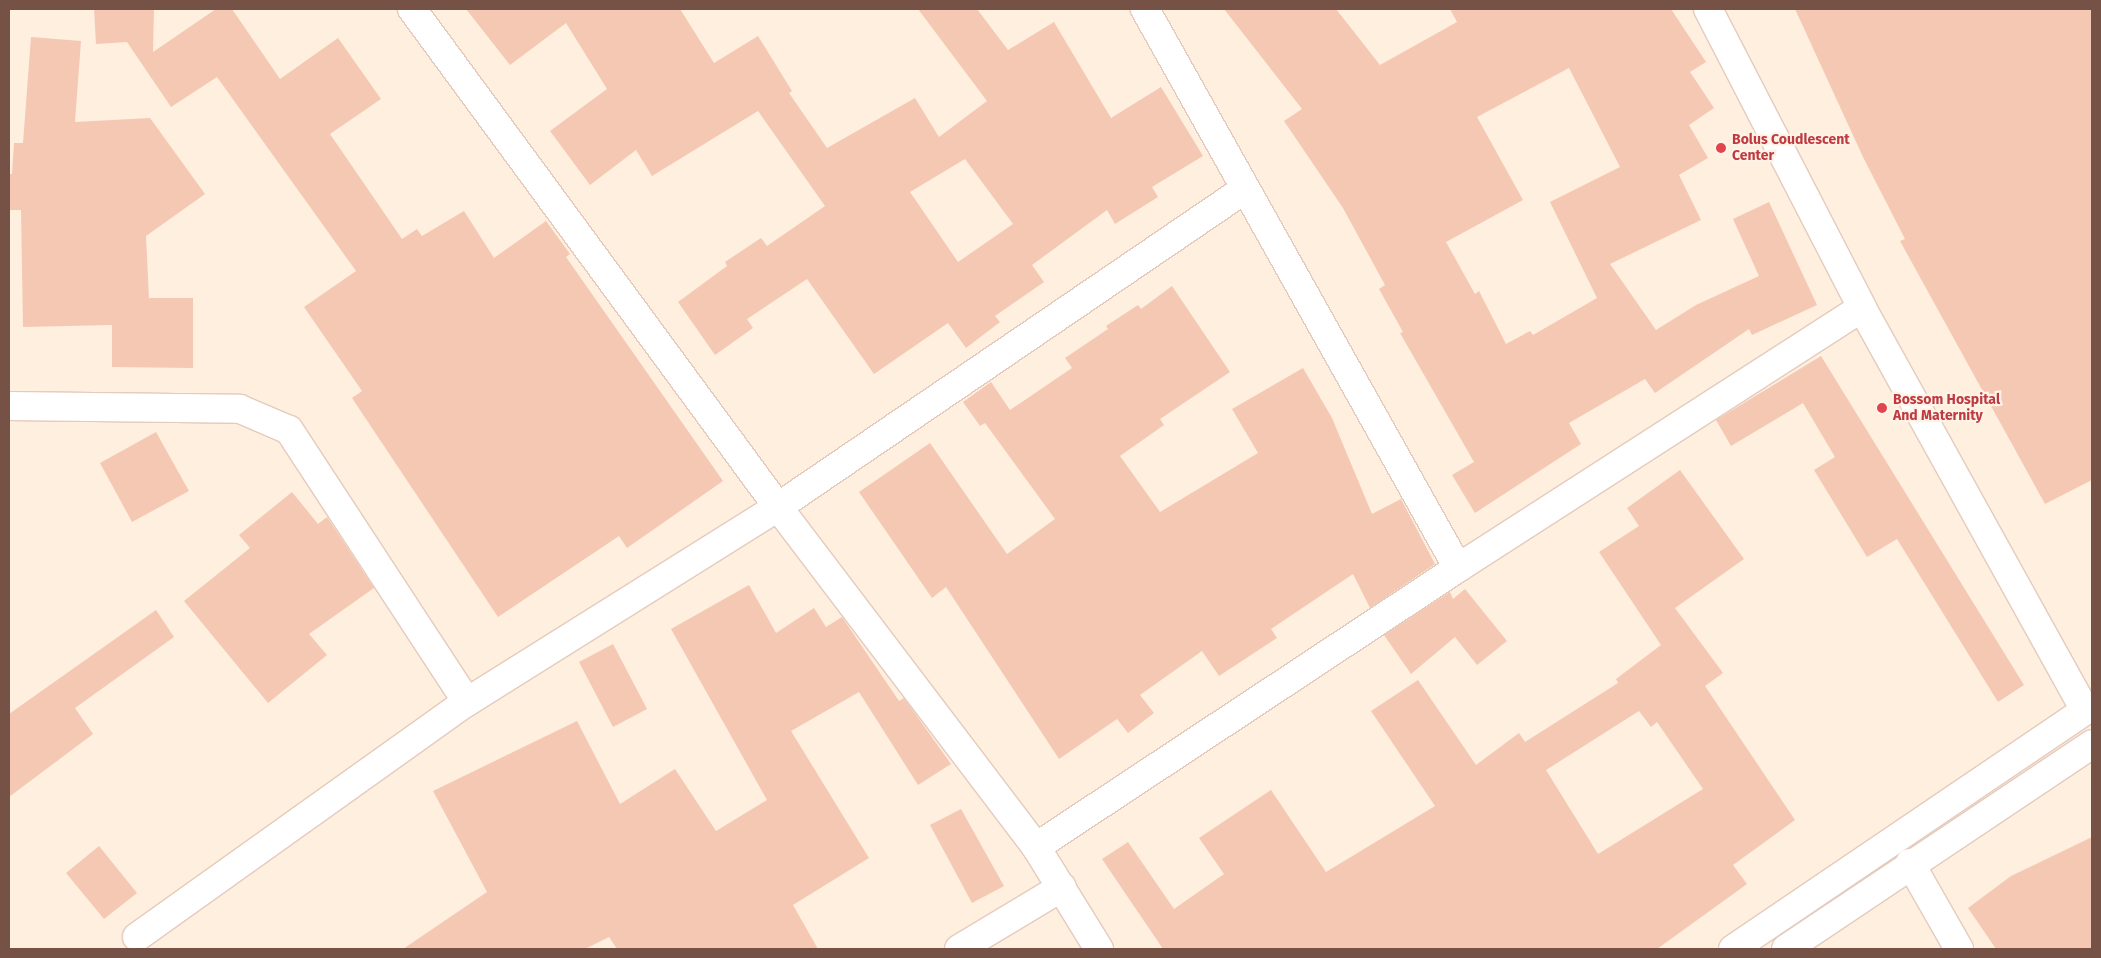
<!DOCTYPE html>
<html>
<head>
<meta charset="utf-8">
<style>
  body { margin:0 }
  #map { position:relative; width:2101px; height:958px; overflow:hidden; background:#feefde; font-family:"Fira Sans",sans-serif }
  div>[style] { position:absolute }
  .building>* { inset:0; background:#f5c8b4 }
  .roads { filter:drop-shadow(1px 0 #e4cbbd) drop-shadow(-1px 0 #e4cbbd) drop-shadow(0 1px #e4cbbd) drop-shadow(0 -1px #e4cbbd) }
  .minor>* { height:28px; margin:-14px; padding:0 14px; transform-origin:14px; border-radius:14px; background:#fff }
  .dots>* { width:14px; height:14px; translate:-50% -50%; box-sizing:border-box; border:2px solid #fff3e6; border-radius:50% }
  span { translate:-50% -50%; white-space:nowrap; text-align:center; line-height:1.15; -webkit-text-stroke:4.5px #fff3e6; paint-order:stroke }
  .health-label { font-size:14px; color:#be3a42; font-weight:700 }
  .left { translate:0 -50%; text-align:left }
  .frame { position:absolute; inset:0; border:10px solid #765145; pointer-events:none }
</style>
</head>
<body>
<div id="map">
  <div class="building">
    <i style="clip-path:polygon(94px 9px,154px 9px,153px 52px,216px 9px,232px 9px,280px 79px,338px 38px,381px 99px,330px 134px,402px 239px,417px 229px,422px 236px,464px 211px,494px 258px,546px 221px,570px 254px,566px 257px,723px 481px,627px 548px,619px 536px,498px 617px,352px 398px,362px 391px,304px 307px,356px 271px,217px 77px,171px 107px,127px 42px,96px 44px)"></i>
    <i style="clip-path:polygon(evenodd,466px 9px,680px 9px,714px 63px,758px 36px,792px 91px,789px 93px,827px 148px,915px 98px,939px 137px,987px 101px,918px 9px,977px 9px,1008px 50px,1054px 22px,1111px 118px,1161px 87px,1203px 156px,1152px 187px,1158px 197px,1115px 224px,1107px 210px,1032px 265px,1044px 282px,995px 316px,1000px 322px,966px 348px,948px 323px,874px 374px,807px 279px,747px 319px,753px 328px,715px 355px,678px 302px,727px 266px,725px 262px,761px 238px,767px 246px,825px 206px,758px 111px,652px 176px,636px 150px,590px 185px,550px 131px,607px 89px,566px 23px,510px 65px,466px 9px,965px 159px,1013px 224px,958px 262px,910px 192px,965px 159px)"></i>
    <i style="clip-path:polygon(evenodd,1224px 9px,1336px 9px,1380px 65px,1457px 22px,1450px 9px,1671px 9px,1706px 62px,1690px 72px,1714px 108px,1689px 125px,1708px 158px,1679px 175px,1701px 220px,1610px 264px,1656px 330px,1696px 305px,1759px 276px,1733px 219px,1769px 202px,1817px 305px,1752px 335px,1749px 329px,1655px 393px,1645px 379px,1569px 423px,1581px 444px,1475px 513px,1452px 475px,1474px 462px,1400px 333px,1403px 332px,1379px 289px,1385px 285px,1343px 208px,1284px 121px,1302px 109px,1224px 9px,1569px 68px,1620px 167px,1550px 202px,1597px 298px,1533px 335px,1530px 331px,1506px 344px,1479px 291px,1475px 294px,1446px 242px,1523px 200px,1477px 117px,1569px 68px)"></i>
    <i style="clip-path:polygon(1795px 9px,2092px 9px,2092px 480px,2045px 504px,1900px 241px,1905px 239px,1863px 157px)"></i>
    <i style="clip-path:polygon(31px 37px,81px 41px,75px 122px,150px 118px,205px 194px,146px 236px,149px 298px,193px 298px,193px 368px,112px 367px,112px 325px,23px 327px,21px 210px,9px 210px,9px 174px,12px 174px,14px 143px,23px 143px)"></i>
    <i style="clip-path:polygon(1172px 286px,1230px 372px,1160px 419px,1164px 425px,1120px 456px,1160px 512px,1258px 453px,1232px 409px,1303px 368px,1332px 418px,1372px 514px,1401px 499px,1435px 564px,1370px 608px,1353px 574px,1271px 629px,1277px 638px,1219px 676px,1202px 651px,1140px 695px,1154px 713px,1128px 733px,1117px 719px,1059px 759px,946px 587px,932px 598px,859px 492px,930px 443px,1007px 554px,1055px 519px,985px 423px,980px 426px,963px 402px,991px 382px,1010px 410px,1072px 368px,1065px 358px,1108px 329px,1106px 326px,1138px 305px,1141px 309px)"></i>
    <i style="clip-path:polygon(1821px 356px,2024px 685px,1998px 702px,1897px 539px,1867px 557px,1814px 470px,1835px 457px,1803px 403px,1731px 446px,1716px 420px)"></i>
    <i style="clip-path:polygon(156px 432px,189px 491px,132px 522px,100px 463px)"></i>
    <i style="clip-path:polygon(evenodd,1680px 470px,1744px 559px,1675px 608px,1723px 673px,1705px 686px,1795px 820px,1733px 865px,1747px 884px,1657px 949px,1163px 949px,1102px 859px,1128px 842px,1174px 909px,1224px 874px,1199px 838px,1271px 790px,1326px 872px,1435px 806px,1371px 711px,1418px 680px,1476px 765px,1519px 733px,1525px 742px,1618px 683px,1616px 679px,1661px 645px,1599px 552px,1639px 526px,1627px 508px,1680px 470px,1639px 711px,1651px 727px,1657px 722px,1703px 789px,1598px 854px,1546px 770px,1639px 711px)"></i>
    <i style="clip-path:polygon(292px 492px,318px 524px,327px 517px,374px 588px,309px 634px,327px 655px,268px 703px,184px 601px,250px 548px,239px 535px)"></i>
    <i style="clip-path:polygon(749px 585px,776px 633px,814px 608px,826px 627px,842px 617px,899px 701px,904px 698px,951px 764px,918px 785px,859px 692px,791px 731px,869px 858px,793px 905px,818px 949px,617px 949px,609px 937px,585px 949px,403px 949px,487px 892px,433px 791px,577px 721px,620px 804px,675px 769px,716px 831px,767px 800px,671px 629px)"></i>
    <i style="clip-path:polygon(1465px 589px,1507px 641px,1477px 665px,1455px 637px,1411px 674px,1384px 635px,1450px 592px,1453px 599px)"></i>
    <i style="clip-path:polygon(156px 610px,174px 637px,75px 708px,93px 734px,9px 797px,9px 714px)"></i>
    <i style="clip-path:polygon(613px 644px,647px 709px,613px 727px,579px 662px)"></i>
    <i style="clip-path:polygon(961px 809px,1004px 886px,972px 903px,930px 825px)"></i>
    <i style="clip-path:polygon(2092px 837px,2092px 949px,1996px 949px,1968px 908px,2011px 876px)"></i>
    <i style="clip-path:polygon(99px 846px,137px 893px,104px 919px,66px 873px)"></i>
  </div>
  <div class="roads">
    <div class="minor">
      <i style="left:412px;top:9px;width:618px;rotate:53.69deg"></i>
      <i style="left:778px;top:507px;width:427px;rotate:52.8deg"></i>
      <i style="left:1036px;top:847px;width:120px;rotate:58.3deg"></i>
      <i style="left:1708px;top:9px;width:336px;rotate:62.7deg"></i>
      <i style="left:1862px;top:308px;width:460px;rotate:61deg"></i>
      <i style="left:9px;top:406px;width:231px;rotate:0.7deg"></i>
      <i style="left:240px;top:409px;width:53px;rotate:23.2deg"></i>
      <i style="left:289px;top:430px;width:325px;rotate:56.8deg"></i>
      <i style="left:1458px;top:568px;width:480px;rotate:-32.8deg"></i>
      <i style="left:1036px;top:847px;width:506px;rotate:-33.47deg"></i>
      <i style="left:1458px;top:568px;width:641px;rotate:-119.25deg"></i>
      <i style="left:1910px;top:863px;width:99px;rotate:60.3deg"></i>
      <i style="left:137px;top:937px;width:405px;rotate:-35.5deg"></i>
      <i style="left:467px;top:702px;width:367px;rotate:-32.1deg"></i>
      <i style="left:778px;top:507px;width:565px;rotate:-34.25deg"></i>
      <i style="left:959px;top:949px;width:120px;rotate:-31deg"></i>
      <i style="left:1733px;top:949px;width:434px;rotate:-34.1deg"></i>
      <i style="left:1786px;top:949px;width:368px;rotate:-33.8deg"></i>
    </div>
  </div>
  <div class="dots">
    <i style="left:1721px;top:148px;background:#e0444e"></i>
    <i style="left:1882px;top:408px;background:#e0444e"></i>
  </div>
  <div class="health-label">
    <span class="left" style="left:1732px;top:148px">Bolus Coudlescent<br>Center</span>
    <span class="left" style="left:1893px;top:408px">Bossom Hospital<br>And Maternity</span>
  </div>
  <div class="frame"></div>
</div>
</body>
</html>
